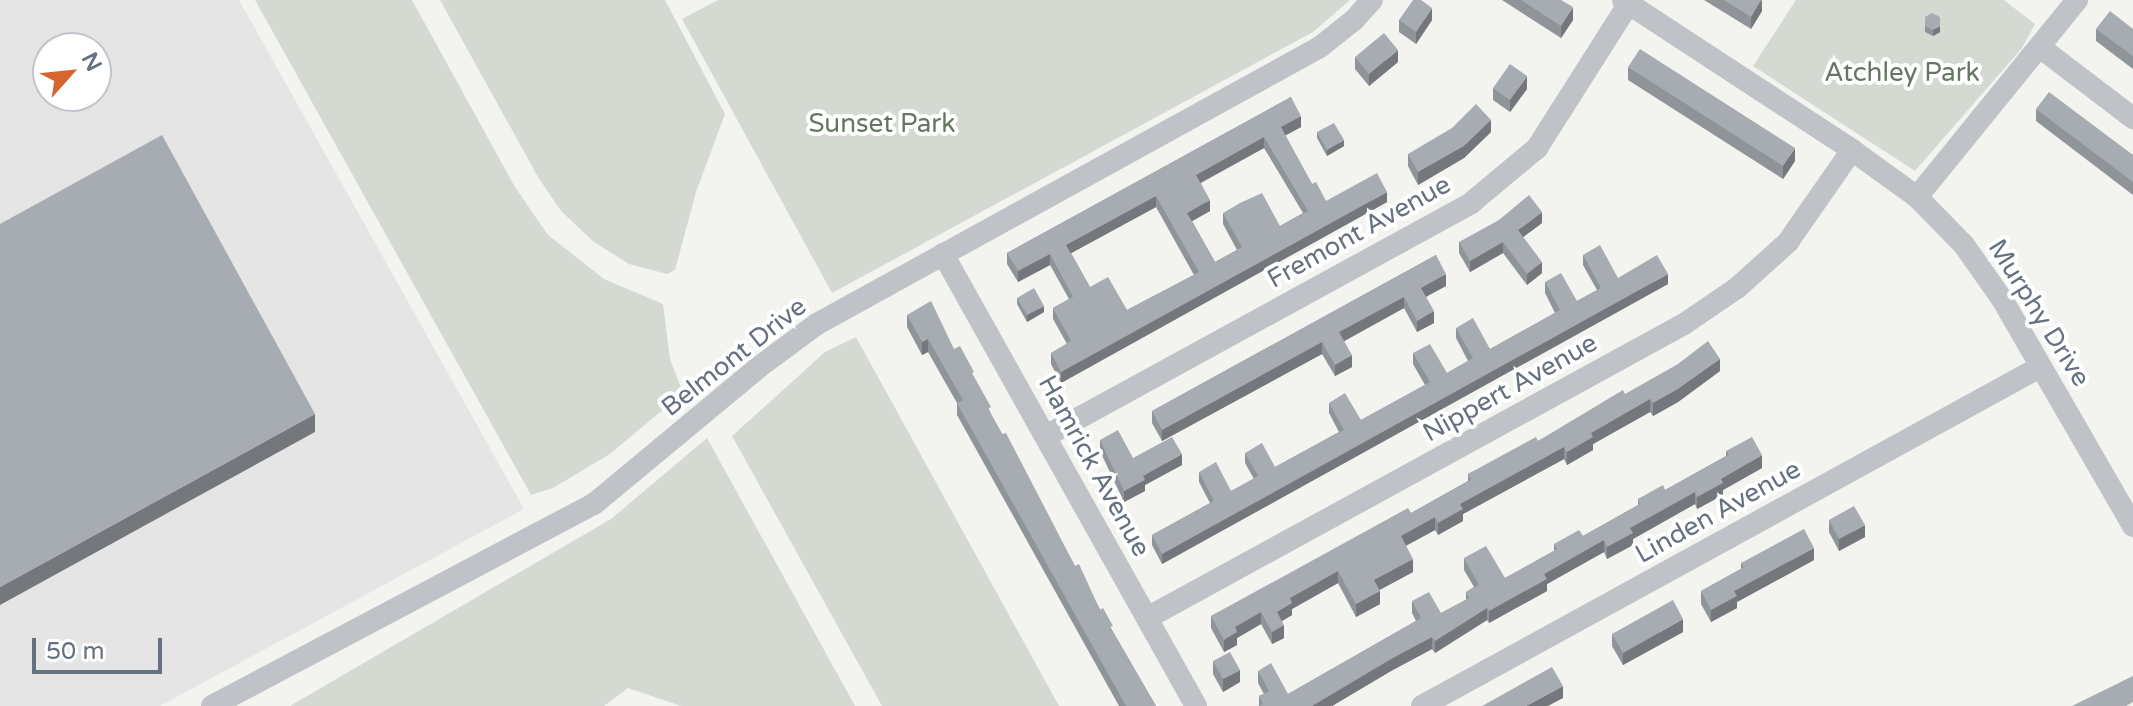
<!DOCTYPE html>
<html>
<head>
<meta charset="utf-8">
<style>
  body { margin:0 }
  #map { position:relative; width:2133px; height:706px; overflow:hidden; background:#f3f4f0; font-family:"Varela Round",sans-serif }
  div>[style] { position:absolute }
  .built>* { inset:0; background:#e4e5e4 }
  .green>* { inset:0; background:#d4dad2 }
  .minor>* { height:22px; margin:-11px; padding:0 11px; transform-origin:11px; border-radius:11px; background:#bfc2c6 }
  .wall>* { inset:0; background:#8f9499 }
  .shaded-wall>* { inset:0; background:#74787d }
  .building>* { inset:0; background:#a6acb2 }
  span { translate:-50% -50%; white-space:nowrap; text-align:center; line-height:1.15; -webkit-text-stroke:8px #fff; paint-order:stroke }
  .park-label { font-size:26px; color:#657763 }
  .street-label { font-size:26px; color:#65717f }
  .north { position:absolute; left:32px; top:32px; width:80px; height:80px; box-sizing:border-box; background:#fff; border:2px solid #c1c6cc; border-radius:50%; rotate:63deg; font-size:22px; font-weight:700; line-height:32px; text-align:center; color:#65717f }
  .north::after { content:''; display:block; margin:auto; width:28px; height:36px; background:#d5662f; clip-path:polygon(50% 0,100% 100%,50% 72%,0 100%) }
  .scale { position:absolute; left:32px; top:638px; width:130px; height:36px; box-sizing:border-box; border:4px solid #65717f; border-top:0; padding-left:10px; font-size:24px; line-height:28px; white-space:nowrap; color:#65717f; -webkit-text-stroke:6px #fff; paint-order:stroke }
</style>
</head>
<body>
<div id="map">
  <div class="built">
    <i style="clip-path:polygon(evenodd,0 0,239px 0,524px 509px,160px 706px,0 706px,0 0,48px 48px,96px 48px,96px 96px,48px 96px,48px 48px)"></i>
  </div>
  <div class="green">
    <i style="clip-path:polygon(255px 0,412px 0,515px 187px,548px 235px,604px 279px,663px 304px,670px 359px,683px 393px,610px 454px,553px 488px,531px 495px)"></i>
    <i style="clip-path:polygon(440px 0,665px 0,725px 114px,696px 192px,675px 270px,667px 274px,629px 264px,594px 242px,561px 211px,538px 177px)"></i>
    <i style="clip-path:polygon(718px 0,1350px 0,1313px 32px,832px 293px,682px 19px)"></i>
    <i style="clip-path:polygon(1796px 0,2004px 0,2035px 24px,2022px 48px,1915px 171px,1753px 66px)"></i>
    <i style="clip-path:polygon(856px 337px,1059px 706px,882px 706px,732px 436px,825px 352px)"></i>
    <i style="clip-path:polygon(707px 438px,855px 706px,681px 706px,628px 688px,604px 706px,290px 706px,611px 519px)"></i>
  </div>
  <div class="minor">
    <i style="left:1623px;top:0;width:274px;rotate:33.2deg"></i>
    <i style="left:1852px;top:150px;width:80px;rotate:35.9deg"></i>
    <i style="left:1917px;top:197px;width:67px;rotate:45.6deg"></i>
    <i style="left:1964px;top:245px;width:66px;rotate:54.9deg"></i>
    <i style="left:2002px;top:299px;width:262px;rotate:60deg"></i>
    <i style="left:2041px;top:48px;width:116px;rotate:37.3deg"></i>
    <i style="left:1917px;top:197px;width:254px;rotate:-50.9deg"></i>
    <i style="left:943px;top:254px;width:518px;rotate:60.76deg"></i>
    <i style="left:1046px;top:436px;width:485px;rotate:-28.7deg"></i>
    <i style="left:1471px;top:203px;width:86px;rotate:-39.8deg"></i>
    <i style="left:1537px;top:148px;width:175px;rotate:-57.6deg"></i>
    <i style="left:1147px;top:618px;width:612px;rotate:-28.7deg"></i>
    <i style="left:1684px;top:324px;width:64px;rotate:-34.2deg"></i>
    <i style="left:1737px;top:288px;width:69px;rotate:-42deg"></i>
    <i style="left:1788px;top:242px;width:112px;rotate:-55.2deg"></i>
    <i style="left:212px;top:706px;width:432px;rotate:-27.9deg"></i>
    <i style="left:594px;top:504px;width:214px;rotate:-39.7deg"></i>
    <i style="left:759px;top:367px;width:72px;rotate:-36.6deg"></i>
    <i style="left:817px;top:324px;width:574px;rotate:-28.84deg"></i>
    <i style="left:1320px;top:47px;width:43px;rotate:-38.5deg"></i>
    <i style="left:1354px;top:20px;width:27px;rotate:-48deg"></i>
    <i style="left:1422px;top:706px;width:705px;rotate:-28.75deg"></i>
  </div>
  <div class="wall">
    <i style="clip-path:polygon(1502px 0,1561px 0,1573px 20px,1561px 38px)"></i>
    <i style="clip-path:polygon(1704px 0,1762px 0,1762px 11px,1751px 29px)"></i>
    <i style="clip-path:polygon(1925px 17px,1940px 32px,1933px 36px,1925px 32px)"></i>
    <i style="clip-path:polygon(1399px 20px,1432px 20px,1416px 44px,1399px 32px)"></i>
    <i style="clip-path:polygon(2096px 29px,2133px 29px,2133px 69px,2096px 41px)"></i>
    <i style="clip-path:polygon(1355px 57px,1398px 62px,1369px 86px,1355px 69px)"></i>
    <i style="clip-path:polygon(1628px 67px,1795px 161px,1783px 179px,1628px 80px)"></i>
    <i style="clip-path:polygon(1493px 88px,1527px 89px,1510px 112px,1493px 100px)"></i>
    <i style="clip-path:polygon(evenodd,1291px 97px,1301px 127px,1285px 135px,1312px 184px,1326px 201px,1387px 202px,1061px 383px,1051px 364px,1051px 353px,1067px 344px,1053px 319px,1053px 308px,1069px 299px,1050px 265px,1018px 282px,1007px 264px,1007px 253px,1291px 97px,1264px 148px,1303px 213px,1280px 226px,1223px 213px,1223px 224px,1237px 250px,1215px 262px,1192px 221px,1210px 211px,1201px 183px,1264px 148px,1291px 97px,1156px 207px,1194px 275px,1127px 310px,1090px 287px,1071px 253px,1156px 207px)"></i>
    <i style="clip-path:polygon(2036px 109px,2133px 155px,2133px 195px,2036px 121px)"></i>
    <i style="clip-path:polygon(1317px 132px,1344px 146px,1327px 156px,1317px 138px)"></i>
    <i style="clip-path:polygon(1491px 132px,1464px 158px,1418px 185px,1408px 166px,1408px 154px)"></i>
    <i style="clip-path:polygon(1542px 223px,1523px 237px,1542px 273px,1527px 285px,1503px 253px,1470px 272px,1459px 253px,1459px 242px)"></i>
    <i style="clip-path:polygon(1436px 255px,1446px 286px,1426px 297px,1434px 323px,1417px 332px,1404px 308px,1344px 341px,1352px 367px,1335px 376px,1322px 354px,1162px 441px,1152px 423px,1152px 411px)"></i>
    <i style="clip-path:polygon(1583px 255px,1618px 278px,1668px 284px,1162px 564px,1152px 545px,1152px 535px,1210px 503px,1199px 482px,1199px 472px,1231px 491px,1254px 479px,1245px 463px,1245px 453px,1275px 467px,1339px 432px,1329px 413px,1329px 403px,1361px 420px,1425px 385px,1413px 364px,1413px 353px,1447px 373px,1468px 361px,1456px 338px,1456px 328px,1490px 349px,1555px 313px,1545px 293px,1545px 282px,1577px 301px,1597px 290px,1583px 265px)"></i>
    <i style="clip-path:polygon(1017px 298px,1044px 312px,1027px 322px,1017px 304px)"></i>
    <i style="clip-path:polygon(907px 315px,954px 349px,974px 378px,991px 414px,1075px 566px,1156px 706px,1119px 706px,957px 415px,957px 403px,928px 352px,922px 355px,907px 327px)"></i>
    <i style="clip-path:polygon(1720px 371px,1678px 402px,1653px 416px,1650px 412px,1593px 444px,1593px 450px,1567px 465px,1564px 459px,1463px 514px,1463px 521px,1438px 535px,1435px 530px,1406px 546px,1413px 572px,1379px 590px,1380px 604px,1356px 617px,1338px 583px,1292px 609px,1292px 615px,1282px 621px,1284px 638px,1272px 644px,1261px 624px,1237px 638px,1237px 645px,1224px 652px,1211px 628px,1211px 616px,1411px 513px,1468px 481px,1468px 474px,1538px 441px,1625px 394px)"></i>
    <i style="clip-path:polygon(1100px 440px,1133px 458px,1182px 465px,1145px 485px,1145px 491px,1124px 502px,1100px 451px)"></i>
    <i style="clip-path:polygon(1726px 451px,1762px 468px,1723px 490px,1723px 495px,1697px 509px,1695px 504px,1633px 539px,1633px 545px,1607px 559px,1604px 552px,1547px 584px,1547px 591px,1489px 623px,1487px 620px,1435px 653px,1432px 649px,1391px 671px,1332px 706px,1259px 706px,1259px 696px,1264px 694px,1258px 683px,1258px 671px,1288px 694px,1416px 621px,1412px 613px,1412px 601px,1441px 613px,1466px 600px,1466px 592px,1474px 587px,1464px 570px,1464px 558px,1505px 578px,1554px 551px,1554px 544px,1583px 536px,1638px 505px,1638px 499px,1665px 490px,1726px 456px)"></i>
    <i style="clip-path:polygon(1829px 520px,1865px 537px,1839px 551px,1829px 532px)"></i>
    <i style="clip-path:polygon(1814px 560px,1737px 602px,1737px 608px,1711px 622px,1701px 604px,1701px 591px,1741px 569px,1741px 563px)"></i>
    <i style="clip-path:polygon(1683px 632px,1623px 665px,1612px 646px,1612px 634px)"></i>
    <i style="clip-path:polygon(1213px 661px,1240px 682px,1223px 692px,1213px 674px)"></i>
  </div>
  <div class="shaded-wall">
    <i style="clip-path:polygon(1761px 0,1762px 11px,1751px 29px,1751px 17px)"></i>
    <i style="clip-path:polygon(1573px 7px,1573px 20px,1561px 38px,1561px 26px)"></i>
    <i style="clip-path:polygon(1432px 8px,1432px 20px,1416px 44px,1416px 32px)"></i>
    <i style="clip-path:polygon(1940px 26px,1940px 32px,1933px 36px,1933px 30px)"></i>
    <i style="clip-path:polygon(1398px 50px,1398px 62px,1369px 86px,1369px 74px)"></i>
    <i style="clip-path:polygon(1527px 76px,1527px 89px,1510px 112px,1510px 100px)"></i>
    <i style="clip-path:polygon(1301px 116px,1301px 127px,1281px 138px,1281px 127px)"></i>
    <i style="clip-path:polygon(1491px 120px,1491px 132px,1464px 158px,1418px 185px,1418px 172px)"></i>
    <i style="clip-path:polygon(1264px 137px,1264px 148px,1196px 185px,1196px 175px)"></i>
    <i style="clip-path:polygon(1344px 140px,1344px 146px,1327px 156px,1327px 150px)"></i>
    <i style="clip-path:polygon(1795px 148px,1795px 161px,1783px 179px,1783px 166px)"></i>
    <i style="clip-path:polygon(1387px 192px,1387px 202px,1061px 383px,1061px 372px)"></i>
    <i style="clip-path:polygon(1156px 196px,1156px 207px,1066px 256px,1066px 245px)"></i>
    <i style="clip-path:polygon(1210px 200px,1210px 211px,1187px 224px,1187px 213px)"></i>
    <i style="clip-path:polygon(1542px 212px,1542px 223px,1518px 241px,1518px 230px)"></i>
    <i style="clip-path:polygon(1503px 242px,1503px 253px,1470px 272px,1470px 261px)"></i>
    <i style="clip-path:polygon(1050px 254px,1050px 265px,1018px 282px,1018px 271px)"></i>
    <i style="clip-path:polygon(1542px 262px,1542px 273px,1527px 285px,1527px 274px)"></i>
    <i style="clip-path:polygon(1446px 274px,1446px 286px,1421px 299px,1421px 288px)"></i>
    <i style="clip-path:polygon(1668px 274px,1668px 284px,1162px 564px,1162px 554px)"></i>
    <i style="clip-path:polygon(1404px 297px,1404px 308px,1339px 344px,1339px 332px)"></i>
    <i style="clip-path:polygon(1044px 306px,1044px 312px,1027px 322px,1027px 315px)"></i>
    <i style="clip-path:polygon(1434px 311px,1434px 323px,1417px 332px,1417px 321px)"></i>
    <i style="clip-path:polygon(928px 339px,928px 352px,922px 355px,922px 342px)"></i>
    <i style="clip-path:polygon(1322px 342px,1322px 354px,1162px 441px,1162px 430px)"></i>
    <i style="clip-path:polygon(1352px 355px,1352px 367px,1335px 376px,1335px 365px)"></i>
    <i style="clip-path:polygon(1720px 359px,1720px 371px,1678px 402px,1653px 416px,1653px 403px)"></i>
    <i style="clip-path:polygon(1650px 399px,1650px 412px,1593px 444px,1593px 450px,1567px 465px,1567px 452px,1591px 433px)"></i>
    <i style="clip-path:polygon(315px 414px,315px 432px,0 605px,0 587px)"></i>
    <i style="clip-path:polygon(1564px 447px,1564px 459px,1463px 514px,1463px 521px,1438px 535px,1438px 523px,1460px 504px)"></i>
    <i style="clip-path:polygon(1182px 454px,1182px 465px,1145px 485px,1145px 491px,1124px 502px,1124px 491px,1143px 476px)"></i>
    <i style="clip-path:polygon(1762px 455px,1762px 468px,1723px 490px,1723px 495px,1697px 509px,1697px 497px,1721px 479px)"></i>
    <i style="clip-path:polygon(1695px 492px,1695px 504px,1633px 539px,1633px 545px,1607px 559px,1607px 547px,1630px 528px)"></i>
    <i style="clip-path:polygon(1435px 517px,1435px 530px,1401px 548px,1401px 536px)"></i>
    <i style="clip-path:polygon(1865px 525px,1865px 537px,1839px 551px,1839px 539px)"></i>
    <i style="clip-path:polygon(1604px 540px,1604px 552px,1547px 584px,1547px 591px,1489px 623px,1489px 611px,1544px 574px)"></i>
    <i style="clip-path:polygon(1814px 548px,1814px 560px,1737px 602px,1737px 608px,1711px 622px,1711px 610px,1734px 591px)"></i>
    <i style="clip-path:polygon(1413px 559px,1413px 572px,1374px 593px,1374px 580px)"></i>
    <i style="clip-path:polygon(1338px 571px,1338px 583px,1292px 609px,1292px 615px,1277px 624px,1277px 612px,1290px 598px)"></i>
    <i style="clip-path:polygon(1380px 591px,1380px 604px,1356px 617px,1356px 604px)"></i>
    <i style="clip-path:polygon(1487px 608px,1487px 620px,1435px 653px,1435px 641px)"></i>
    <i style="clip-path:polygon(1261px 612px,1261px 624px,1237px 638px,1237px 645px,1224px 652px,1224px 640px,1235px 627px)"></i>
    <i style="clip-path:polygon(1683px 619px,1683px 632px,1623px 665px,1623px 653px)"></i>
    <i style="clip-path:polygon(1284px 625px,1284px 638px,1272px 644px,1272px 632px)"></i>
    <i style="clip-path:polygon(1432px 637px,1432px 649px,1391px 671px,1332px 706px,1312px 706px,1391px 659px)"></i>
    <i style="clip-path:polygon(1240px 670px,1240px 682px,1223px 692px,1223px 679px)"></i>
    <i style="clip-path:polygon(1563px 686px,1563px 698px,1548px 706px,1526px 706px)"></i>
  </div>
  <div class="building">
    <i style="clip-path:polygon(1413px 0,1421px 0,1432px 8px,1416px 32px,1399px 20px)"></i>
    <i style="clip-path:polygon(1521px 0,1561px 0,1573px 7px,1561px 26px)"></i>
    <i style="clip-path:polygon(1724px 0,1761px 0,1751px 17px)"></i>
    <i style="clip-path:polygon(2110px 11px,2133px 29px,2133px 56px,2096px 29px)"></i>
    <i style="clip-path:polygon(1932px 13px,1940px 17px,1940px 26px,1933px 30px,1925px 26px,1925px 17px)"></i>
    <i style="clip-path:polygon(1384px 33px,1398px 50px,1369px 74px,1355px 57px)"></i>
    <i style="clip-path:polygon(1640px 49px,1795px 148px,1783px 166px,1628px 67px)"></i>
    <i style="clip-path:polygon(1510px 64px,1527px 76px,1510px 100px,1493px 88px)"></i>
    <i style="clip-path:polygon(2049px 92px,2133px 155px,2133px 182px,2036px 109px)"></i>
    <i style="clip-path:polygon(evenodd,1291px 97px,1301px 116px,1281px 127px,1312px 184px,1316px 182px,1326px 201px,1377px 173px,1387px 192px,1061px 372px,1051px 353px,1071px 341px,1053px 308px,1073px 297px,1050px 254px,1018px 271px,1007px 253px,1291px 97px,1264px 137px,1308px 211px,1280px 226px,1262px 193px,1240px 203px,1223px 213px,1242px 247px,1215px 262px,1187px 213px,1210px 200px,1196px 175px,1264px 137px,1291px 97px,1156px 196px,1199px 272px,1127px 310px,1108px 277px,1090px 287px,1066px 245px,1156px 196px)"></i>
    <i style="clip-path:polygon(1476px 104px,1491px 120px,1464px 146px,1418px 172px,1408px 154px,1452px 128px)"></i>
    <i style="clip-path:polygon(1334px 123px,1344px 140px,1327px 150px,1317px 132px)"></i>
    <i style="clip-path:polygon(162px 135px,315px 414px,0 587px,0 224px)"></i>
    <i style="clip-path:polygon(1529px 195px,1542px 212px,1518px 230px,1542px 262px,1527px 274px,1503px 242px,1470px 261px,1459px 242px,1499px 220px)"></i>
    <i style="clip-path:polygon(1600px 245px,1618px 278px,1657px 255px,1668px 274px,1162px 554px,1152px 535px,1214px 501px,1199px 472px,1216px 462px,1231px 491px,1258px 476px,1245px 453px,1262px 443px,1275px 467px,1344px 430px,1329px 403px,1345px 393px,1361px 420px,1430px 382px,1413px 353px,1430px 344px,1447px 373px,1473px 358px,1456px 328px,1473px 318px,1490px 349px,1560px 310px,1545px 282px,1561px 273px,1577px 301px,1601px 288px,1583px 255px)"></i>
    <i style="clip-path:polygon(1436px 255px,1446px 274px,1421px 288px,1434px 311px,1417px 321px,1404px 297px,1339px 332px,1352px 355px,1335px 365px,1322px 342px,1162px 430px,1152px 411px)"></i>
    <i style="clip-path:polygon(1034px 288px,1044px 306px,1027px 315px,1017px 298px)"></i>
    <i style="clip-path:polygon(931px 301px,954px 349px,960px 346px,974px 372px,972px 373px,991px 407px,988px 409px,1002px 434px,1006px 433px,1075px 566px,1079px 564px,1100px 610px,1103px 608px,1113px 626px,1110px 627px,1156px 706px,1126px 706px,957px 403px,963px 400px,928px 339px,922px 342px,907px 315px)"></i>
    <i style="clip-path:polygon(1708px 341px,1720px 359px,1678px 389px,1653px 403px,1650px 399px,1591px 433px,1593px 437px,1567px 452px,1564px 447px,1460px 504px,1463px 509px,1438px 523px,1435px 517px,1401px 536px,1413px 559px,1374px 580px,1380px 591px,1356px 604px,1338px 571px,1290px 598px,1292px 603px,1277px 612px,1284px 625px,1272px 632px,1261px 612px,1235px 627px,1237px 632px,1224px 640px,1211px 616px,1408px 508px,1411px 513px,1471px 480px,1468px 474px,1490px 462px,1536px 437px,1538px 441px,1623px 390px,1625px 394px,1678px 364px)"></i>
    <i style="clip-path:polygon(1118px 430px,1133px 458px,1172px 437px,1182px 454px,1143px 476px,1145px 480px,1124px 491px,1100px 440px)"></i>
    <i style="clip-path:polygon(1752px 437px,1762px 455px,1721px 479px,1723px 483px,1697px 497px,1695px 492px,1630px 528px,1633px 533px,1607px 547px,1604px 540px,1544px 574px,1547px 579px,1489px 611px,1487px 608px,1435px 641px,1432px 637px,1391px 659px,1312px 706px,1259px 706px,1263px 704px,1259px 696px,1269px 691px,1258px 671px,1271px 663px,1288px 694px,1421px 618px,1412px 601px,1429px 592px,1441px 613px,1469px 598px,1466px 592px,1479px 585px,1464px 558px,1486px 546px,1505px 578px,1557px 549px,1554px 544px,1579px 530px,1583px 536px,1640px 504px,1638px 499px,1663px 485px,1665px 490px,1729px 455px,1726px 451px)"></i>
    <i style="clip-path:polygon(1854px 506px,1865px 525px,1839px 539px,1829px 520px)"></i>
    <i style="clip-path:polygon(1804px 529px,1814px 548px,1734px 591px,1737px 596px,1711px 610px,1701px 591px,1744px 567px,1741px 563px)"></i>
    <i style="clip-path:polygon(1673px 600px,1683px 619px,1623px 653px,1612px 634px)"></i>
    <i style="clip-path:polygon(1230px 652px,1240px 670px,1223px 679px,1213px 661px)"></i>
    <i style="clip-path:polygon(1552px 667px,1563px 686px,1526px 706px,1482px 706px)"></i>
    <i style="clip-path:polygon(2133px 676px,2133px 702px,2126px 706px,2072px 706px)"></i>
  </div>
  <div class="park-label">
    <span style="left:1902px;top:73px">Atchley Park</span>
    <span style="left:882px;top:124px">Sunset Park</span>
  </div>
  <div class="street-label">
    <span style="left:1359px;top:232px;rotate:-29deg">Fremont Avenue</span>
    <span style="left:2039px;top:313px;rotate:58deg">Murphy Drive</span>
    <span style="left:734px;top:357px;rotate:-38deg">Belmont Drive</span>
    <span style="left:1510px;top:388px;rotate:-29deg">Nippert Avenue</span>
    <span style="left:1094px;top:466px;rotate:61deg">Hamrick Avenue</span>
    <span style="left:1718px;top:512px;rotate:-29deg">Linden Avenue</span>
  </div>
  <div class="north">N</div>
  <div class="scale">50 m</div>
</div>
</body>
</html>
